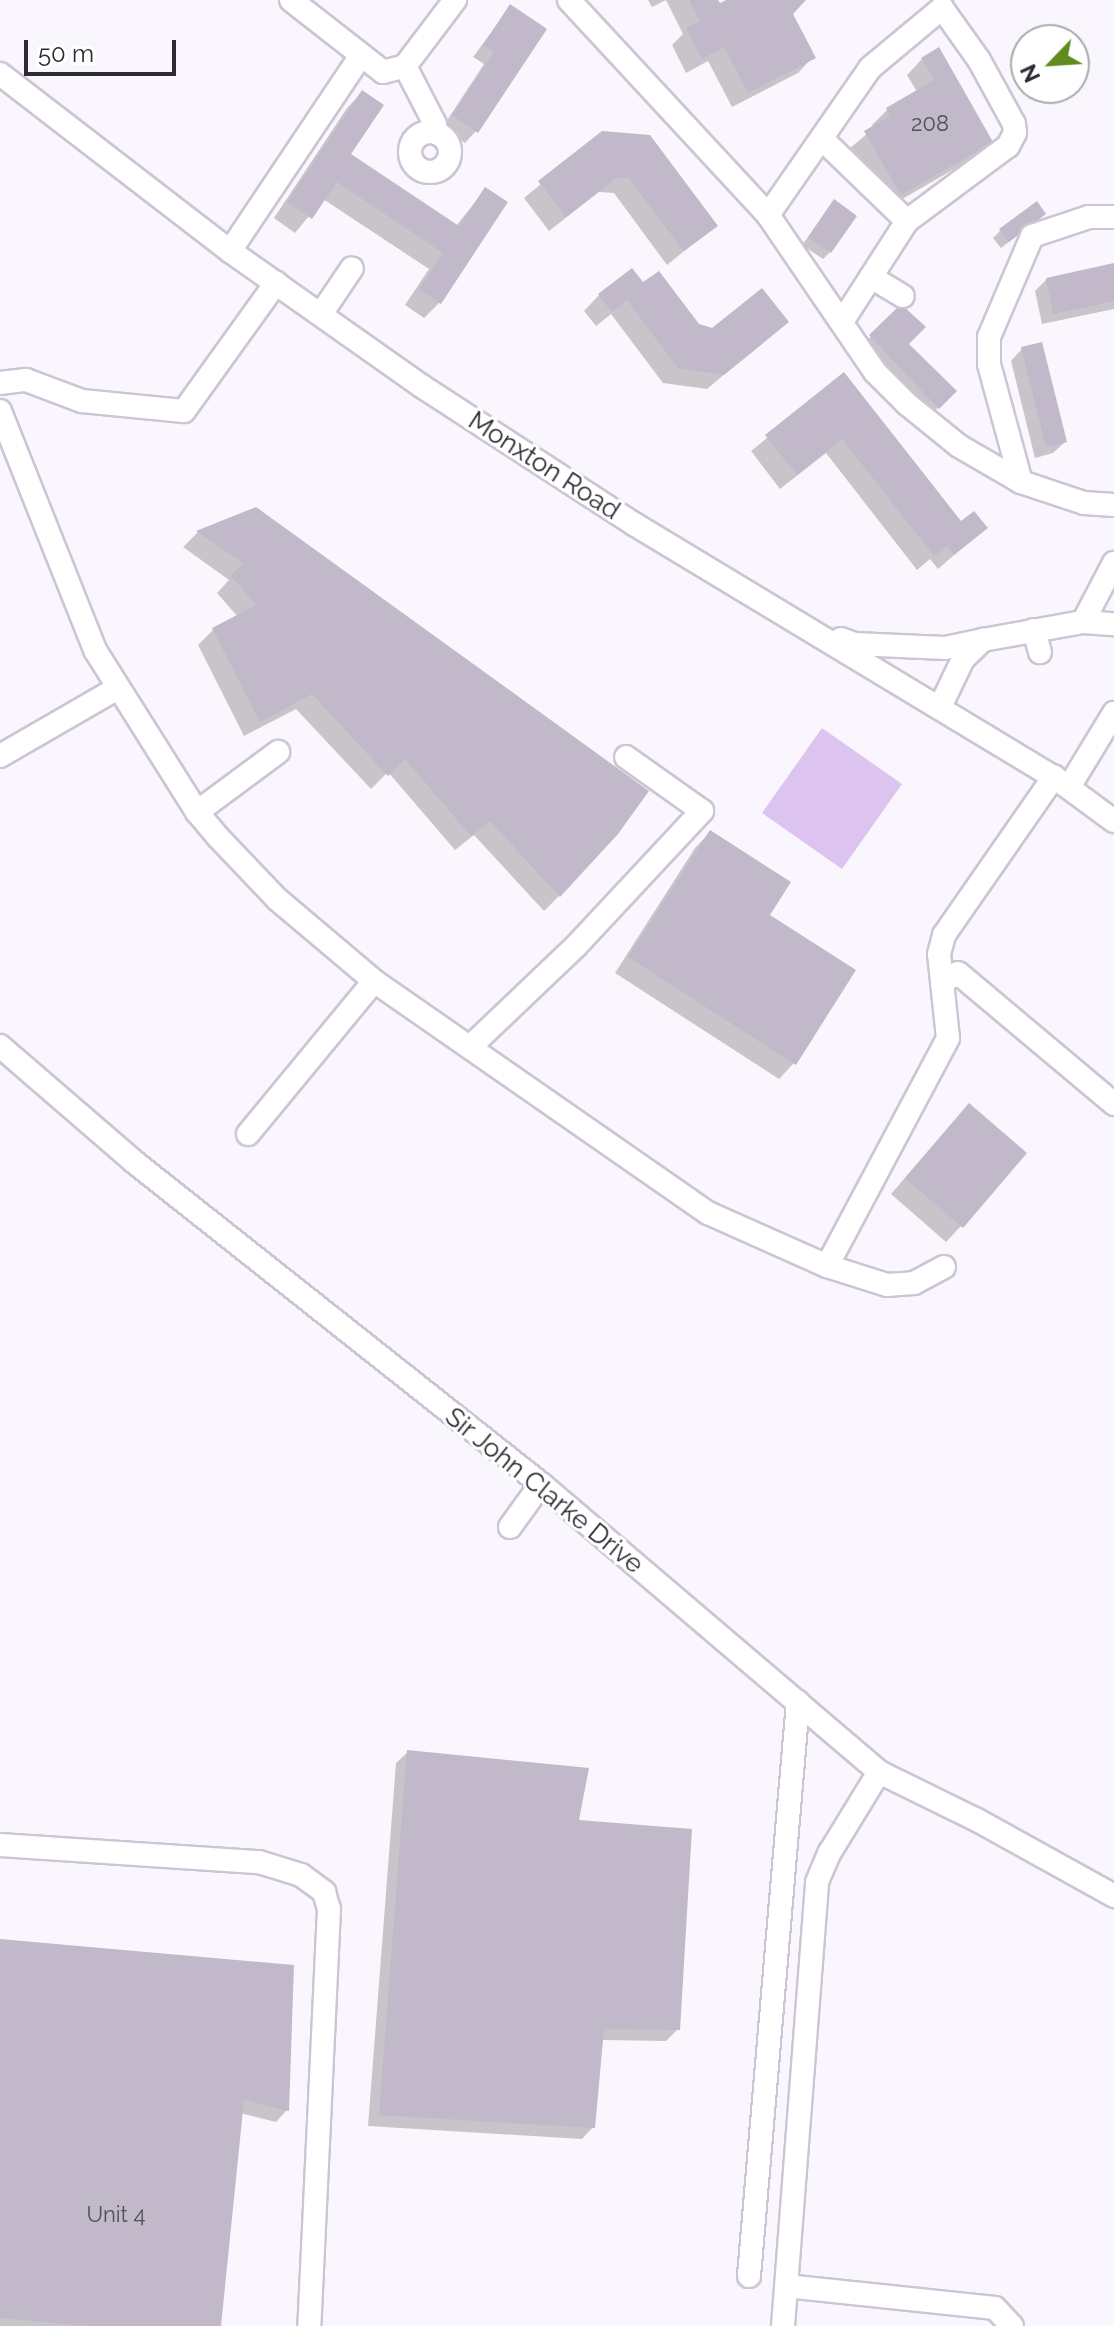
<!DOCTYPE html>
<html>
<head>
<meta charset="utf-8">
<style>
  body { margin:0 }
  #map { position:relative; width:1114px; height:2326px; overflow:hidden; background:#faf6fd; font-family:Raleway,sans-serif }
  div>[style] { position:absolute }
  .green>* { inset:0; background:#dcc3f0 }
  .shadow>* { inset:0; background:#0003 }
  .building>* { inset:0; background:#c1b8c9 }
  .roads { filter:drop-shadow(2px 0 #cdc4d5) drop-shadow(-2px 0 #cdc4d5) drop-shadow(0 2px #cdc4d5) drop-shadow(0 -2px #cdc4d5) }
  .minor>* { height:22px; margin:-11px; padding:0 11px; transform-origin:11px; border-radius:11px; background:#fff }
  .minor>.ring { margin:-11px; padding:0; box-sizing:content-box; background:none; border:22px solid #fff; border-radius:50% }
  span { translate:-50% -50%; white-space:nowrap; text-align:center; line-height:1.15; -webkit-text-stroke:6px #fff; paint-order:stroke }
  .number-label { font-size:22px; color:#534e57 }
  .number-label span { -webkit-text-stroke-width:0 }
  .street-label { font-size:26px; color:#2e2a31 }
  .north { position:absolute; left:1010px; top:24px; width:80px; height:80px; box-sizing:border-box; background:#fff; border:2px solid #abaaad; border-radius:50%; rotate:245deg; font-size:22px; font-weight:700; line-height:32px; text-align:center; color:#2e2a31 }
  .north::after { content:''; display:block; margin:auto; width:28px; height:36px; background:#608c1d; clip-path:polygon(50% 0,100% 100%,50% 72%,0 100%) }
  .scale { position:absolute; left:24px; top:40px; width:152px; height:36px; box-sizing:border-box; border:4px solid #2e2a31; border-top:0; padding-left:10px; font-size:24px; line-height:28px; white-space:nowrap; color:#2e2a31; -webkit-text-stroke:6px #fff; paint-order:stroke }
</style>
</head>
<body>
<div id="map">
  <div class="green">
    <i style="clip-path:polygon(822px 728px,902px 784px,842px 869px,762px 813px)"></i>
  </div>
  <div class="shadow">
    <i style="clip-path:polygon(648px 0,716px 0,719px 6px,728px 0,803px 0,791px 15px,813px 57px,798px 73px,732px 107px,708px 61px,686px 73px,672px 45px,683px 34px,666px 0,652px 7px)"></i>
    <i style="clip-path:polygon(510px 7px,476px 131px,465px 143px,442px 128px,484px 64px,473px 57px)"></i>
    <i style="clip-path:polygon(922px 59px,991px 142px,975px 157px,885px 209px,850px 148px,874px 128px,872px 125px,887px 110px,917px 92px,907px 75px)"></i>
    <i style="clip-path:polygon(362px 92px,349px 155px,456px 226px,485px 190px,439px 303px,424px 318px,405px 305px,429px 269px,323px 199px,295px 233px,274px 218px,347px 108px)"></i>
    <i style="clip-path:polygon(603px 133px,715px 226px,667px 265px,614px 193px,599px 192px,549px 231px,524px 198px)"></i>
    <i style="clip-path:polygon(834px 202px,830px 252px,823px 259px,802px 245px)"></i>
    <i style="clip-path:polygon(1036px 221px,1001px 248px,993px 238px,1000px 231px)"></i>
    <i style="clip-path:polygon(1114px 265px,1114px 309px,1042px 324px,1035px 291px,1047px 279px)"></i>
    <i style="clip-path:polygon(643px 285px,698px 325px,713px 331px,786px 322px,707px 389px,663px 383px,611px 314px,596px 326px,584px 311px,599px 295px)"></i>
    <i style="clip-path:polygon(901px 307px,906px 344px,954px 391px,927px 419px,859px 348px)"></i>
    <i style="clip-path:polygon(1022px 349px,1065px 442px,1053px 453px,1035px 458px,1011px 361px)"></i>
    <i style="clip-path:polygon(844px 375px,961px 524px,985px 528px,938px 569px,930px 559px,917px 570px,826px 453px,780px 489px,751px 451px)"></i>
    <i style="clip-path:polygon(255px 510px,559px 896px,544px 911px,474px 835px,455px 850px,388px 772px,371px 789px,296px 709px,244px 736px,198px 645px,213px 630px,238px 617px,217px 593px,229px 580px,183px 547px,198px 532px)"></i>
    <i style="clip-path:polygon(710px 832px,767px 915px,794px 1063px,779px 1079px,615px 973px,695px 848px)"></i>
    <i style="clip-path:polygon(954px 1121px,961px 1226px,946px 1242px,891px 1194px)"></i>
    <i style="clip-path:polygon(408px 1752px,577px 1822px,678px 2029px,666px 2041px,601px 2040px,593px 2127px,582px 2139px,368px 2126px,396px 1763px)"></i>
    <i style="clip-path:polygon(0 1941px,287px 2110px,276px 2122px,240px 2113px,219px 2326px,0 2326px)"></i>
  </div>
  <div class="building">
    <i style="clip-path:polygon(689px 0,718px 0,720px 3px,726px 0,806px 0,793px 14px,816px 58px,748px 93px,724px 47px,702px 59px,686px 28px,700px 21px)"></i>
    <i style="clip-path:polygon(510px 4px,547px 29px,478px 133px,452px 115px,494px 52px,483px 45px)"></i>
    <i style="clip-path:polygon(939px 47px,993px 142px,901px 195px,864px 131px,890px 116px,886px 108px,934px 80px,921px 58px)"></i>
    <i style="clip-path:polygon(362px 90px,384px 105px,351px 154px,459px 226px,485px 187px,508px 202px,441px 304px,419px 289px,443px 253px,337px 182px,312px 219px,287px 202px)"></i>
    <i style="clip-path:polygon(602px 131px,650px 135px,718px 226px,684px 251px,629px 178px,616px 178px,566px 217px,538px 181px)"></i>
    <i style="clip-path:polygon(834px 199px,857px 216px,831px 253px,808px 237px)"></i>
    <i style="clip-path:polygon(1037px 201px,1046px 214px,1009px 242px,999px 229px)"></i>
    <i style="clip-path:polygon(1114px 263px,1114px 301px,1053px 314px,1046px 278px)"></i>
    <i style="clip-path:polygon(632px 268px,643px 282px,659px 271px,699px 324px,712px 328px,762px 288px,789px 322px,724px 375px,678px 368px,627px 300px,612px 312px,598px 294px)"></i>
    <i style="clip-path:polygon(901px 304px,926px 327px,909px 344px,957px 391px,939px 409px,869px 335px)"></i>
    <i style="clip-path:polygon(1042px 342px,1067px 442px,1046px 447px,1021px 347px)"></i>
    <i style="clip-path:polygon(844px 372px,961px 521px,974px 511px,988px 528px,954px 555px,947px 546px,934px 556px,842px 439px,797px 475px,765px 435px)"></i>
    <i style="clip-path:polygon(256px 507px,649px 791px,618px 834px,560px 897px,490px 821px,471px 836px,405px 759px,388px 776px,312px 694px,260px 722px,212px 628px,256px 605px,231px 576px,243px 563px,196px 531px)"></i>
    <i style="clip-path:polygon(710px 830px,791px 882px,770px 915px,856px 970px,796px 1065px,628px 957px)"></i>
    <i style="clip-path:polygon(969px 1103px,1027px 1153px,963px 1228px,905px 1178px)"></i>
    <i style="clip-path:polygon(407px 1750px,589px 1768px,579px 1820px,692px 1829px,680px 2030px,604px 2029px,595px 2128px,379px 2115px)"></i>
    <i style="clip-path:polygon(0 1939px,294px 1965px,289px 2111px,244px 2100px,221px 2326px,89px 2326px,0 2318px)"></i>
  </div>
  <div class="roads">
    <div class="minor">
      <i style="left:291px;top:0;width:117px;rotate:38deg"></i>
      <i style="left:383px;top:72px;width:23px;rotate:-15deg"></i>
      <i style="left:405px;top:66px;width:65px;rotate:62.7deg"></i>
      <i style="left:435px;top:124px;width:9px;rotate:84deg"></i>
      <i style="left:569px;top:0;width:293px;rotate:47.2deg"></i>
      <i style="left:768px;top:215px;width:190px;rotate:55.7deg"></i>
      <i style="left:875px;top:372px;width:45px;rotate:45deg"></i>
      <i style="left:907px;top:404px;width:67px;rotate:38.9deg"></i>
      <i style="left:959px;top:446px;width:72px;rotate:30.1deg"></i>
      <i style="left:1021px;top:482px;width:66px;rotate:18.4deg"></i>
      <i style="left:1084px;top:503px;width:30px;rotate:4deg"></i>
      <i style="left:405px;top:66px;width:83px;rotate:-52.9deg"></i>
      <i style="left:0;top:74px;width:290px;rotate:37.6deg"></i>
      <i style="left:230px;top:251px;width:236px;rotate:35.2deg"></i>
      <i style="left:423px;top:387px;width:252px;rotate:33deg"></i>
      <i style="left:634px;top:524px;width:490px;rotate:31.1deg"></i>
      <i style="left:1054px;top:777px;width:74px;rotate:36.3deg"></i>
      <i class="ring" style="left:410px;top:132px;width:18px;height:18px"></i>
      <i style="left:822px;top:139px;width:118px;rotate:44deg"></i>
      <i style="left:768px;top:215px;width:179px;rotate:-55.2deg"></i>
      <i style="left:870px;top:68px;width:94px;rotate:-39.8deg"></i>
      <i style="left:942px;top:8px;width:64px;rotate:54.6deg"></i>
      <i style="left:979px;top:60px;width:73px;rotate:61.3deg"></i>
      <i style="left:1014px;top:124px;width:9px;rotate:84deg"></i>
      <i style="left:1015px;top:133px;width:15px;rotate:118deg"></i>
      <i style="left:1008px;top:146px;width:126px;rotate:143.4deg"></i>
      <i style="left:907px;top:221px;width:120px;rotate:122.8deg"></i>
      <i style="left:230px;top:251px;width:234px;rotate:-56.2deg"></i>
      <i style="left:871px;top:277px;width:37px;rotate:31deg"></i>
      <i style="left:321px;top:314px;width:55px;rotate:-56deg"></i>
      <i style="left:0;top:383px;width:26px;rotate:-7deg"></i>
      <i style="left:26px;top:380px;width:60px;rotate:20.6deg"></i>
      <i style="left:82px;top:401px;width:102px;rotate:5.6deg"></i>
      <i style="left:184px;top:411px;width:158px;rotate:-54.3deg"></i>
      <i style="left:0;top:411px;width:257px;rotate:68.3deg"></i>
      <i style="left:95px;top:650px;width:191px;rotate:57.8deg"></i>
      <i style="left:197px;top:812px;width:33px;rotate:50deg"></i>
      <i style="left:218px;top:837px;width:86px;rotate:46.4deg"></i>
      <i style="left:277px;top:899px;width:127px;rotate:40.2deg"></i>
      <i style="left:374px;top:981px;width:407px;rotate:34.8deg"></i>
      <i style="left:708px;top:1213px;width:130px;rotate:24deg"></i>
      <i style="left:827px;top:1266px;width:258px;rotate:-62deg"></i>
      <i style="left:948px;top:1038px;width:56px;rotate:-96.1deg"></i>
      <i style="left:942px;top:982px;width:18px;rotate:-29deg"></i>
      <i style="left:958px;top:973px;width:204px;rotate:40deg"></i>
      <i style="left:1021px;top:482px;width:122px;rotate:-105.2deg"></i>
      <i style="left:989px;top:364px;width:27px;rotate:-90deg"></i>
      <i style="left:989px;top:337px;width:110px;rotate:-66.9deg"></i>
      <i style="left:1032px;top:236px;width:60px;rotate:-18.4deg"></i>
      <i style="left:1089px;top:217px;width:25px"></i>
      <i style="left:1083px;top:622px;width:67px;rotate:-62.3deg"></i>
      <i style="left:1034px;top:630px;width:23px;rotate:75deg"></i>
      <i style="left:841px;top:639px;width:15px;rotate:20deg"></i>
      <i style="left:855px;top:644px;width:90px;rotate:2.5deg"></i>
      <i style="left:945px;top:648px;width:39px;rotate:-12deg"></i>
      <i style="left:940px;top:707px;width:53px;rotate:-64.4deg"></i>
      <i style="left:963px;top:659px;width:28px;rotate:-44deg"></i>
      <i style="left:983px;top:640px;width:102px;rotate:-10.2deg"></i>
      <i style="left:1083px;top:622px;width:31px;rotate:4deg"></i>
      <i style="left:0;top:756px;width:136px;rotate:-30deg"></i>
      <i style="left:1069px;top:787px;width:87px;rotate:-58.7deg"></i>
      <i style="left:197px;top:812px;width:101px;rotate:-36.5deg"></i>
      <i style="left:942px;top:982px;width:28px;rotate:-96deg"></i>
      <i style="left:939px;top:954px;width:20px;rotate:-75deg"></i>
      <i style="left:944px;top:935px;width:193px;rotate:-55.2deg"></i>
      <i style="left:0;top:1046px;width:176px;rotate:40.8deg"></i>
      <i style="left:133px;top:1161px;width:520px;rotate:38.37deg"></i>
      <i style="left:541px;top:1484px;width:444px;rotate:40.4deg"></i>
      <i style="left:879px;top:1772px;width:109px;rotate:26.1deg"></i>
      <i style="left:977px;top:1820px;width:157px;rotate:29deg"></i>
      <i style="left:470px;top:1047px;width:146px;rotate:-43.6deg"></i>
      <i style="left:576px;top:946px;width:185px;rotate:-47deg"></i>
      <i style="left:702px;top:811px;width:93px;rotate:-144.6deg"></i>
      <i style="left:248px;top:1134px;width:198px;rotate:-50.5deg"></i>
      <i style="left:827px;top:1266px;width:63px;rotate:17.6deg"></i>
      <i style="left:887px;top:1285px;width:27px;rotate:-4deg"></i>
      <i style="left:914px;top:1283px;width:34px;rotate:-28deg"></i>
      <i style="left:510px;top:1527px;width:53px;rotate:-54.2deg"></i>
      <i style="left:0;top:1845px;width:260px;rotate:3.8deg"></i>
      <i style="left:259px;top:1862px;width:44px;rotate:17.2deg"></i>
      <i style="left:301px;top:1875px;width:29px;rotate:36deg"></i>
      <i style="left:324px;top:1892px;width:18px;rotate:74deg"></i>
      <i style="left:329px;top:1909px;width:417px;rotate:92.7deg"></i>
      <i style="left:749px;top:2276px;width:576px;rotate:-85.12deg"></i>
      <i style="left:786px;top:2286px;width:210px;rotate:6deg"></i>
      <i style="left:995px;top:2308px;width:25px;rotate:47deg"></i>
      <i style="left:783px;top:2326px;width:445px;rotate:-85.6deg"></i>
      <i style="left:817px;top:1882px;width:33px;rotate:-67deg"></i>
      <i style="left:830px;top:1852px;width:94px;rotate:-58.5deg"></i>
    </div>
  </div>
  <div class="number-label">
    <span style="left:930px;top:124px">208</span>
    <span style="left:116px;top:2215px">Unit 4</span>
  </div>
  <div class="street-label">
    <span style="left:544px;top:466px;rotate:33deg">Monxton Road</span>
    <span style="left:544px;top:1491px;rotate:39deg">Sir John Clarke Drive</span>
  </div>
  <div class="north">N</div>
  <div class="scale">50 m</div>
</div>
</body>
</html>
